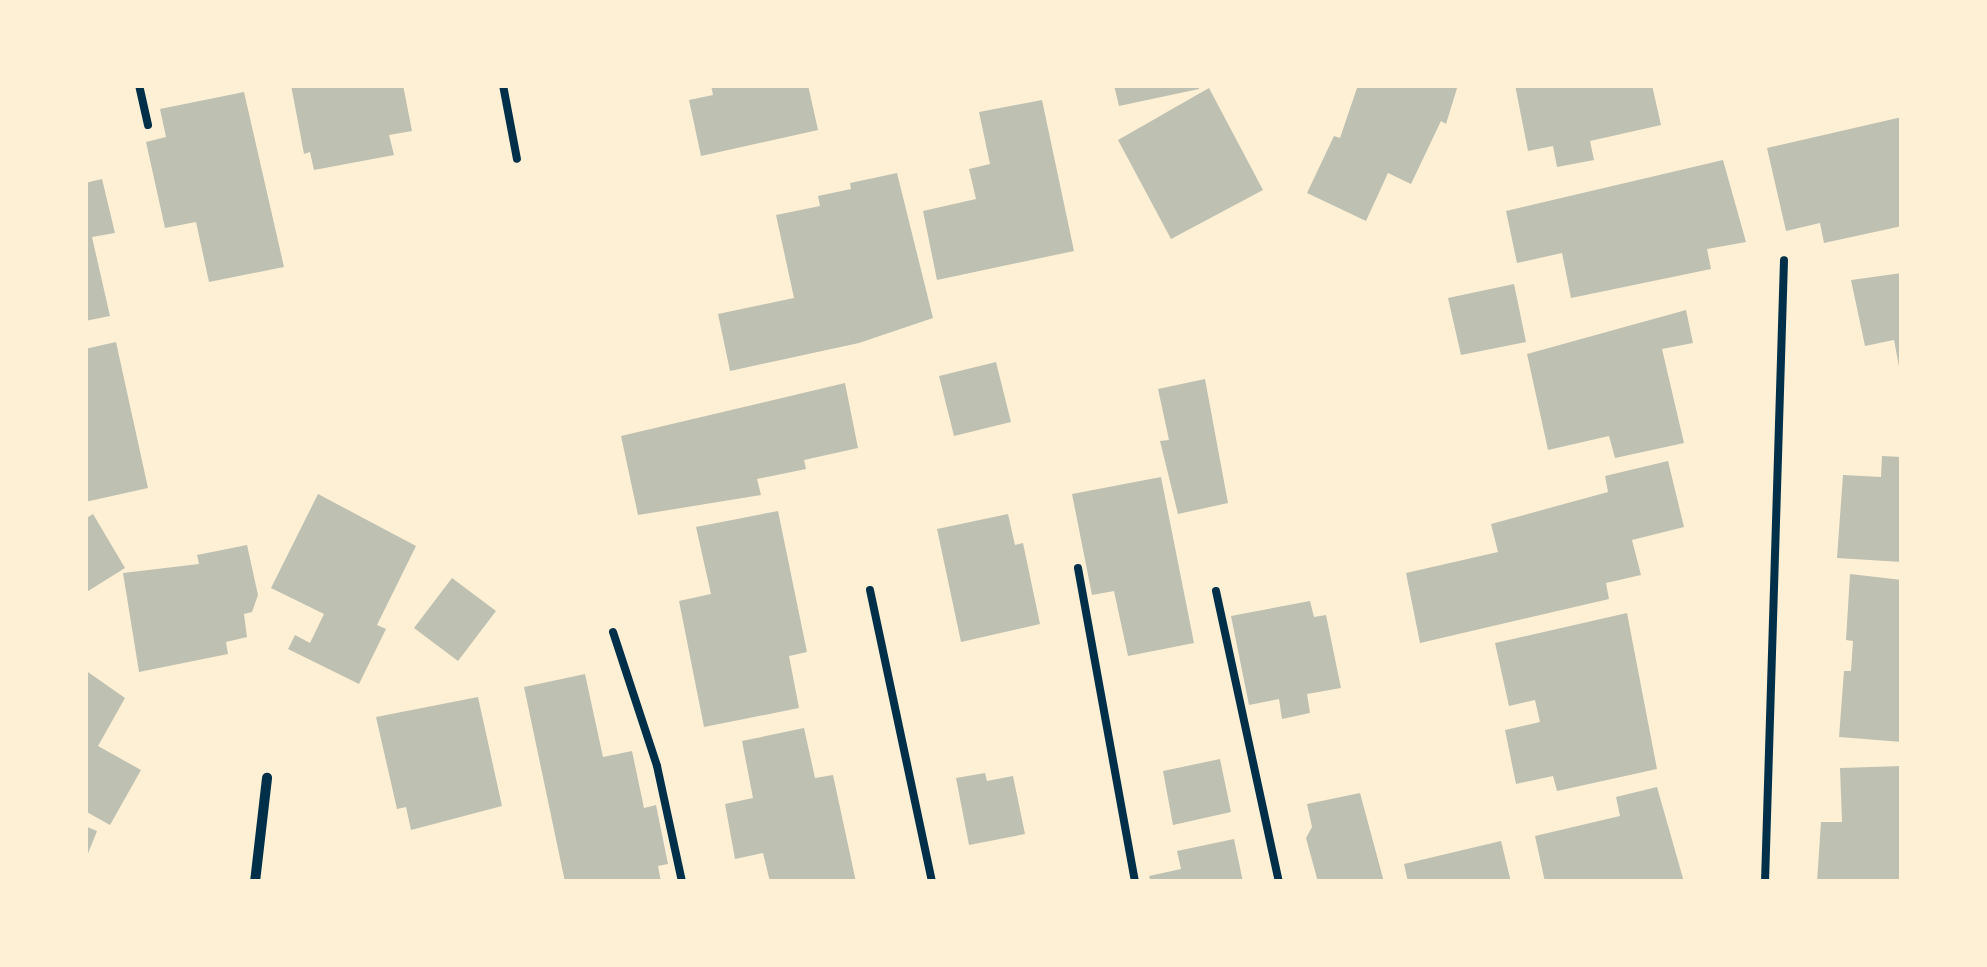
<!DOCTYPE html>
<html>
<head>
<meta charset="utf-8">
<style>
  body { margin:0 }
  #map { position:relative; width:1987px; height:967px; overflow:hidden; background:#fdf0d5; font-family:"Exo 2",sans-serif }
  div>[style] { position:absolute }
  .building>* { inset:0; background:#bec0b2 }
  .service>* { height:8px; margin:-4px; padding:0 4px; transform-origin:4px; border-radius:4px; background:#003049 }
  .minor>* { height:10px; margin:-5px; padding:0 5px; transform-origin:5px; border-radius:5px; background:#003049 }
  span { translate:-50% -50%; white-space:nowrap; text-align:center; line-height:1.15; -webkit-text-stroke:8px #fdf0d5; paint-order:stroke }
  .frame { position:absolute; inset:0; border:88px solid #fdf0d5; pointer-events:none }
</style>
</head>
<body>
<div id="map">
  <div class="building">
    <i style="clip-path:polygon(291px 85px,403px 85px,412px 131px,389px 135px,394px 155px,314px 170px,310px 152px,304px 154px)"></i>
    <i style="clip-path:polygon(711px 85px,808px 85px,818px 130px,701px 156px,689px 100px,713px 95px)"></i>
    <i style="clip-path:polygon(1114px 85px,1199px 85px,1199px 89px,1119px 106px)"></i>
    <i style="clip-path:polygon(1358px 85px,1458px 85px,1446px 124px,1441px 121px,1411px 184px,1388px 173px,1366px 221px,1307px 193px,1334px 136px,1340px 138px)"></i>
    <i style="clip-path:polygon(1515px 85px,1652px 85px,1661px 125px,1590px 141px,1594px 160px,1557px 167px,1553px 146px,1528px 151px)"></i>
    <i style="clip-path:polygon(1209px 88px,1263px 190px,1171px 239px,1118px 140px)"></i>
    <i style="clip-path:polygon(244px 92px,284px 267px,209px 282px,196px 222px,165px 228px,146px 142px,166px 137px,160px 109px)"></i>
    <i style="clip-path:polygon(1042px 100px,1074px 251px,937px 280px,923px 211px,976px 199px,969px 169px,990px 164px,979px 112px)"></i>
    <i style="clip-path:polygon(1902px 117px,1902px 226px,1824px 243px,1820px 223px,1786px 231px,1767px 148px)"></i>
    <i style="clip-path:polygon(1723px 160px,1746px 242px,1707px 249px,1711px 269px,1571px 298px,1562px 253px,1517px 263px,1506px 211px)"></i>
    <i style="clip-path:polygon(897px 173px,933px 318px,859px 343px,730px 371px,718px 314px,794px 298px,776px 215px,820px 206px,818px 196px,851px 189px,850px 183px)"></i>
    <i style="clip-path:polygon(102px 179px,115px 233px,92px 237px,110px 316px,85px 321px,85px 183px)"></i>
    <i style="clip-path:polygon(1902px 273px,1902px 372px,1900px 372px,1894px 340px,1865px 346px,1851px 280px)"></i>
    <i style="clip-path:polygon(1514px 284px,1526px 342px,1461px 355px,1448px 298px)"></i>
    <i style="clip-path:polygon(1686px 310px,1693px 343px,1662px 349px,1684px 443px,1615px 458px,1609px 436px,1548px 450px,1527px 354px)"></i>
    <i style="clip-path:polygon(116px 342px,148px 488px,85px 502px,85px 349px)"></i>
    <i style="clip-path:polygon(996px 362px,1011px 422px,954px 436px,939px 376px)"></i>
    <i style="clip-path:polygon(1205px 379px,1228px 503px,1178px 514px,1160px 441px,1169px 440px,1158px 389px)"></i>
    <i style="clip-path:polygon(845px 383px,858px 448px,804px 460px,806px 469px,757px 479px,761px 495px,638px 515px,621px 436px)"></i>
    <i style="clip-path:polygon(1882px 456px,1902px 457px,1902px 562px,1837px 558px,1843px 475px,1881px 477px)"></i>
    <i style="clip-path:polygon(1668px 461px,1684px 527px,1632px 540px,1641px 575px,1606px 583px,1609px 599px,1420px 643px,1406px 573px,1498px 552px,1491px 524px,1608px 492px,1605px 476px)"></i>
    <i style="clip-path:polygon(1161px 477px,1194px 643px,1128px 656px,1114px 591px,1092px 595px,1072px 494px)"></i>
    <i style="clip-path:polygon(318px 494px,416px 546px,377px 625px,386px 629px,359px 684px,288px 649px,295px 635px,310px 643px,324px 614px,271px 588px)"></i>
    <i style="clip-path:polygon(778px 511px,807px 652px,789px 656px,799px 708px,704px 727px,679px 601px,711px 594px,696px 527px)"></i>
    <i style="clip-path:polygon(93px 514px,125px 568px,85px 593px,85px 519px)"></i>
    <i style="clip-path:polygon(1008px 514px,1015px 545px,1023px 543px,1040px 624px,961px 642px,937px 529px)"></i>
    <i style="clip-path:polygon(247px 545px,258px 595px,252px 612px,244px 614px,247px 637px,226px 642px,228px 654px,139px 672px,123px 573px,199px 564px,197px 555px)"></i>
    <i style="clip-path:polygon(1850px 574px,1902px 580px,1902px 742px,1839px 737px,1844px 671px,1851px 671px,1853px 641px,1846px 640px)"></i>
    <i style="clip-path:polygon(452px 578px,496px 611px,458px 661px,414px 628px)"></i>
    <i style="clip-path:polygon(1310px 601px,1314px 617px,1326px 615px,1341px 688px,1307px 694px,1310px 713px,1282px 719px,1279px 699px,1249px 705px,1231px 616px)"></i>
    <i style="clip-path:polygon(1627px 613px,1657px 769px,1557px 791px,1553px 776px,1516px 784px,1505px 730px,1540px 722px,1535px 700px,1509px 706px,1495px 643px)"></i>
    <i style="clip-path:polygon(85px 670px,125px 698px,98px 746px,141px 770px,110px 825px,85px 811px)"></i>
    <i style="clip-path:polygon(585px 674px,603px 757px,632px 751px,644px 808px,656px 805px,668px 864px,658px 866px,661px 882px,565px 882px,524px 687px)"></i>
    <i style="clip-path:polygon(478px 697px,502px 806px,411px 830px,406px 807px,397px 809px,376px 717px)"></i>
    <i style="clip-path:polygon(804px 728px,815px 778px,833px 775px,856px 882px,770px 882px,763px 853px,735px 859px,725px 804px,753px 798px,742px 741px)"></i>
    <i style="clip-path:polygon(1220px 759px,1231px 812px,1173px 825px,1163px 771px)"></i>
    <i style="clip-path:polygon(1902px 766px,1902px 882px,1817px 882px,1821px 822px,1842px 822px,1840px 768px)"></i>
    <i style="clip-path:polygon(985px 773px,987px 781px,1013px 776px,1025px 834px,969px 845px,956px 778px)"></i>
    <i style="clip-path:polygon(1657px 787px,1684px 882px,1545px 882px,1535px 836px,1620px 816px,1616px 797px)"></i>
    <i style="clip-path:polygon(1360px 793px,1384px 882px,1318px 882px,1306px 838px,1312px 827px,1307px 804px)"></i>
    <i style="clip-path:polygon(85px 826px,97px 831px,85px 861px)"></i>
    <i style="clip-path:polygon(1234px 839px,1243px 882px,1151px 882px,1149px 876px,1181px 869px,1177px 851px)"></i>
    <i style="clip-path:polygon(1501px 841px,1511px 882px,1408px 882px,1404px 864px)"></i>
  </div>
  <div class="service">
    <i style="left:139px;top:85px;width:41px;rotate:77.3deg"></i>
    <i style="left:503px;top:85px;width:75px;rotate:79.3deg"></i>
    <i style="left:1078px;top:568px;width:319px;rotate:79.7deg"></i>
    <i style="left:870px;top:590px;width:299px;rotate:78deg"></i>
    <i style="left:1216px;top:591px;width:298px;rotate:77.8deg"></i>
    <i style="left:613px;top:632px;width:141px;rotate:71.8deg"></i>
    <i style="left:657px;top:766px;width:119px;rotate:77.8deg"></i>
    <i style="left:1765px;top:882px;width:622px;rotate:-88.25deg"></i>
  </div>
  <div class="minor">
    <i style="left:255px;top:882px;width:105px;rotate:-83.4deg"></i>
  </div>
  <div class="frame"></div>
</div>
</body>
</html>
